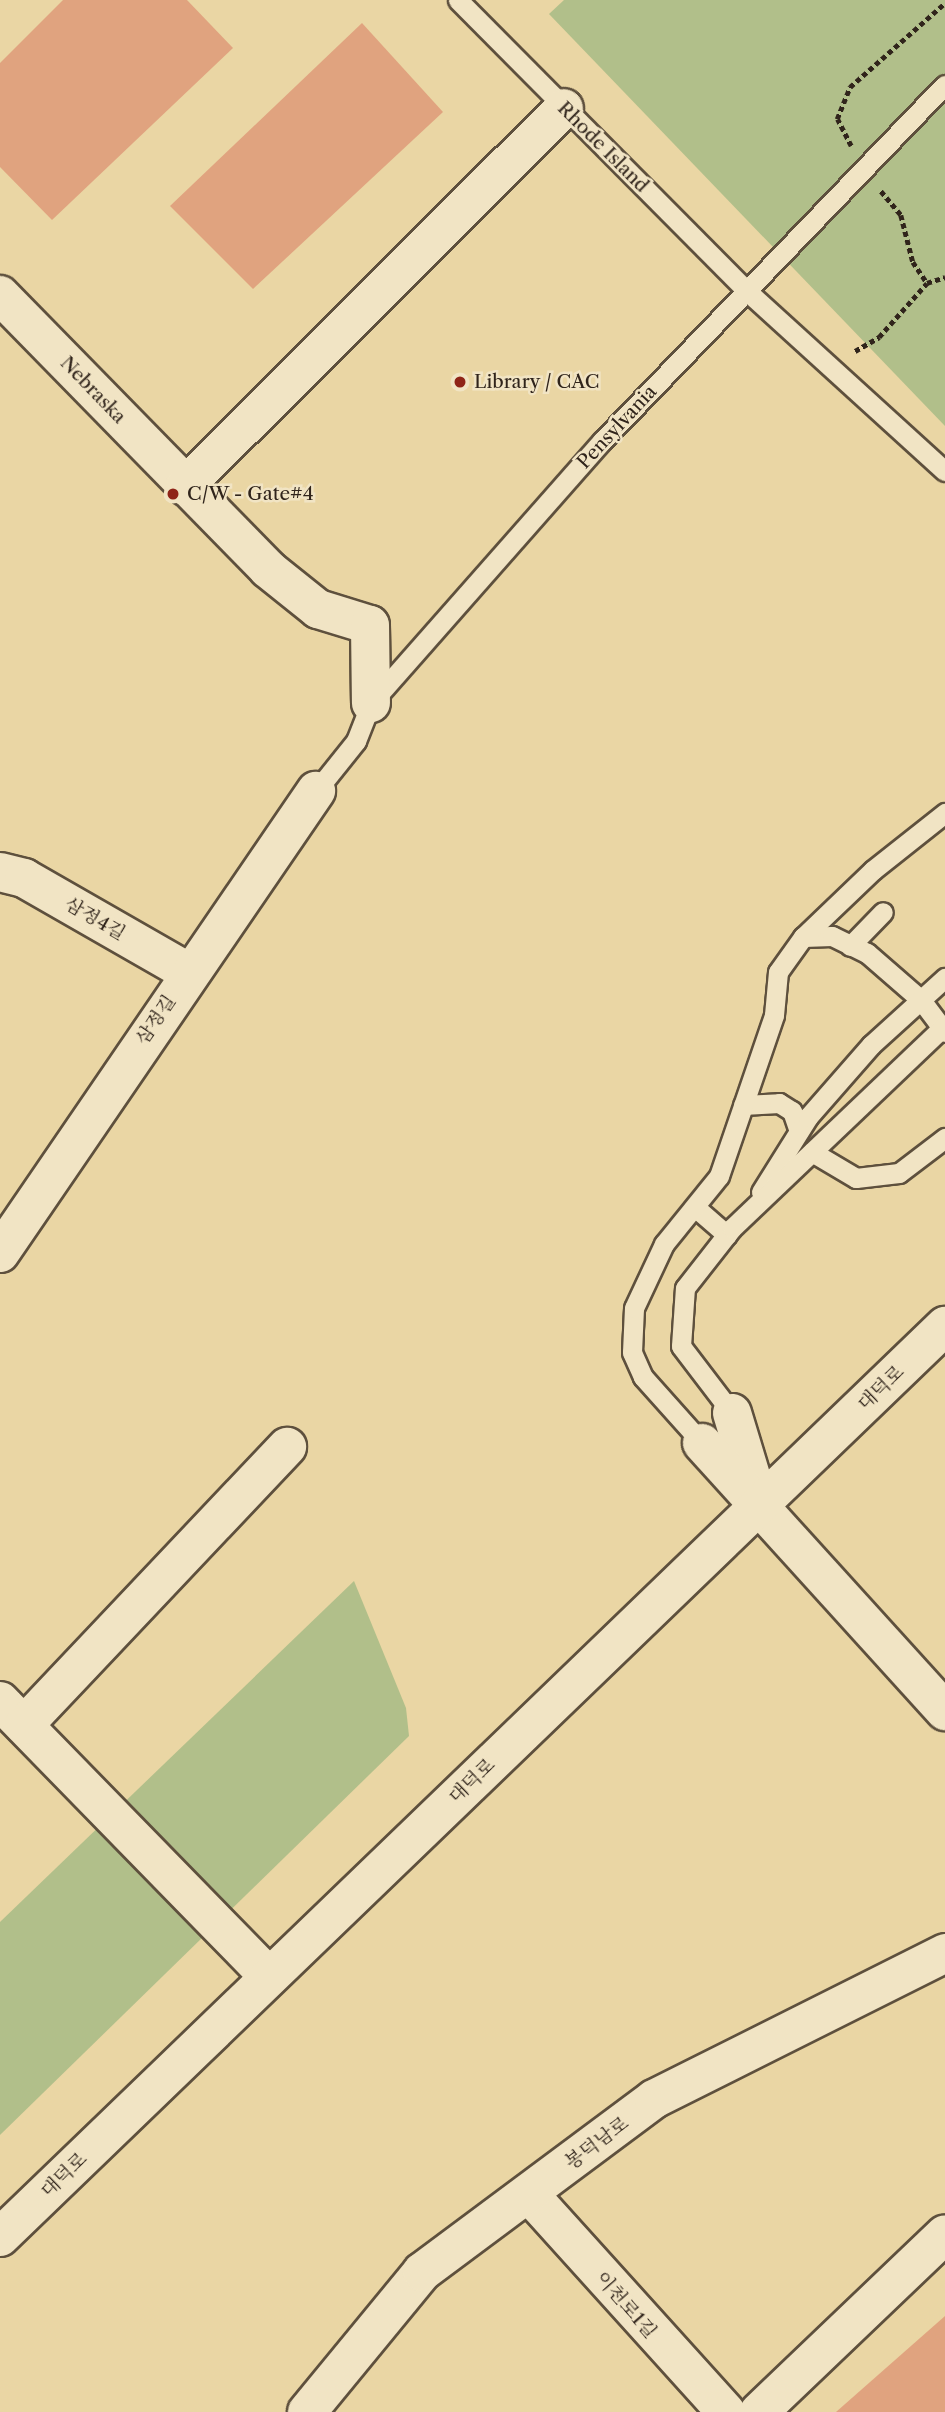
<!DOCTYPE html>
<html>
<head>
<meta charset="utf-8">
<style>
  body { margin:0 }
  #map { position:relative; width:945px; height:2412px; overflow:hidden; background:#ead6a4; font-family:"Libre Caslon Text","Noto Serif KR",serif }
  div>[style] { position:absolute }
  .green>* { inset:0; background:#b1bf8a }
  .building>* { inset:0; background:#e0a37f }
  .path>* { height:4.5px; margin-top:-2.25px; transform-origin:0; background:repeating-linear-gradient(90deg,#30241b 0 5px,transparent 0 8.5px) }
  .roads { filter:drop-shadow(2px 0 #5e503d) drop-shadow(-2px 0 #5e503d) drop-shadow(0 2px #5e503d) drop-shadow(0 -2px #5e503d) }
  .service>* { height:19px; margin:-9.5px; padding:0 9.5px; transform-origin:9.5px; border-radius:9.5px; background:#f1e4c4 }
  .minor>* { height:38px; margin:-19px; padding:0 19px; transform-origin:19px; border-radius:19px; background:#f1e4c4 }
  .tertiary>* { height:38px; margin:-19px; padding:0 19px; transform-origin:19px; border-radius:19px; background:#f1e4c4 }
  .secondary>* { height:38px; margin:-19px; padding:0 19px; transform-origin:19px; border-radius:19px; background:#f1e4c4 }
  .dots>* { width:19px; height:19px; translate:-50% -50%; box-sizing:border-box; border:4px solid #f1e4c4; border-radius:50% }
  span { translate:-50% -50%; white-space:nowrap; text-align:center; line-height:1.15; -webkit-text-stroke:5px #f1e4c4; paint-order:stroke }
  .street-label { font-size:19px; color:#30241b }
  .poi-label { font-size:19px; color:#30241b }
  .left { translate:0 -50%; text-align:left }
</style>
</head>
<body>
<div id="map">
  <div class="green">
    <i style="clip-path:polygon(564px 0,945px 0,945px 426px,549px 14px)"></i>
    <i style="clip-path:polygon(354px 1581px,406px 1708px,409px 1736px,0 2135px,0 1922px)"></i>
  </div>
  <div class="building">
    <i style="clip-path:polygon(63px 0,187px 0,233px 48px,52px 220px,0 167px,0 63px)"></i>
    <i style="clip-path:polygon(362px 23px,443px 112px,253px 289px,170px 206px)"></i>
    <i style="clip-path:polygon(945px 2316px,945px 2412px,836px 2412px)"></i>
  </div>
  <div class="path">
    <i style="left:851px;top:146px;width:30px;rotate:-117deg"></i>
    <i style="left:837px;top:119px;width:35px;rotate:-68deg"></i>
    <i style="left:850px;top:87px;width:127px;rotate:-41.5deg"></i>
    <i style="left:881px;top:191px;width:31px;rotate:50deg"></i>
    <i style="left:901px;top:215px;width:49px;rotate:75.7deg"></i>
    <i style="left:913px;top:262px;width:25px;rotate:56deg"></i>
    <i style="left:927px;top:283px;width:19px;rotate:-18deg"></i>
    <i style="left:855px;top:351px;width:28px;rotate:-30deg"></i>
    <i style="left:879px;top:337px;width:72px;rotate:-48.4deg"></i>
  </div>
  <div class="roads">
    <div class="service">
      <i style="left:458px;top:0;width:412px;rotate:45.2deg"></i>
      <i style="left:748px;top:292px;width:266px;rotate:42.3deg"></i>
      <i style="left:316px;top:791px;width:64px;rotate:-51.3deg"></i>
      <i style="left:356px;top:741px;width:41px;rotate:-68.5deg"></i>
      <i style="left:371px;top:703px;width:349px;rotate:-48.6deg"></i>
      <i style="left:602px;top:441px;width:494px;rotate:-46.1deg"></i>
      <i style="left:803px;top:937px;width:29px;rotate:-2deg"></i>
      <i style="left:832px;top:936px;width:39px;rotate:26deg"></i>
      <i style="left:867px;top:953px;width:72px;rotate:41deg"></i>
      <i style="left:921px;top:1000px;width:40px;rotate:53deg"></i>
      <i style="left:850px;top:946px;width:47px;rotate:-45.9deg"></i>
      <i style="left:743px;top:1105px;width:36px;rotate:-3deg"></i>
      <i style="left:779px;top:1103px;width:15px;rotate:32deg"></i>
      <i style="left:792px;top:1111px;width:21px;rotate:71deg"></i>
      <i style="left:812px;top:1152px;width:51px;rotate:30.6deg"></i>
      <i style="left:856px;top:1178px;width:43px;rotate:-6.6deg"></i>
      <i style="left:899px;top:1173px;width:58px;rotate:-37.3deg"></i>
      <i style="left:761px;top:1192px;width:89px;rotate:-57.9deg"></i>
      <i style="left:808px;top:1117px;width:96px;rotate:-48.8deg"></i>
      <i style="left:871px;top:1045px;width:100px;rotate:-42.2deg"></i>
      <i style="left:696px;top:1208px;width:41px;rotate:41.1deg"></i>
      <i style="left:732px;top:1413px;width:84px;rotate:-127.3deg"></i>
      <i style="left:681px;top:1346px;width:58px;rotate:-86.1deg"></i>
      <i style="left:685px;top:1288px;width:76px;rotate:-51.9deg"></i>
      <i style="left:732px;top:1228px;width:294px;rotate:-43.6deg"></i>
      <i style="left:702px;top:1443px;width:89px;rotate:-131.8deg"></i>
      <i style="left:643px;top:1377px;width:27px;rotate:-114deg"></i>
      <i style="left:632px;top:1352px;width:44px;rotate:-87.4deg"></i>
      <i style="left:634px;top:1308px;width:71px;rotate:-64.9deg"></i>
      <i style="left:664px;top:1244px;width:87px;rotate:-51deg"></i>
      <i style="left:719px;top:1176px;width:170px;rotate:-71.1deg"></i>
      <i style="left:774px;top:1015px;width:43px;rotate:-84.7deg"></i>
      <i style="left:778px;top:972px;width:43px;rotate:-54.5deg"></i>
      <i style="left:803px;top:937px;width:97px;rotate:-43.7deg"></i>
      <i style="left:873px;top:870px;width:92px;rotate:-38.4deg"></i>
    </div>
    <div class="minor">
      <i style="left:0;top:872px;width:25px;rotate:14deg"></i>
      <i style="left:24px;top:878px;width:189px;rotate:29.8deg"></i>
      <i style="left:732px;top:1413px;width:87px;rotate:73.2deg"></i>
      <i style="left:702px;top:1443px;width:362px;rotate:47.8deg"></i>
      <i style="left:0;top:1701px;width:385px;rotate:45.7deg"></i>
      <i style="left:24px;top:1725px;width:383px;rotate:-46.6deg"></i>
      <i style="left:530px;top:2195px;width:292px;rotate:47.9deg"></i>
      <i style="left:759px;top:2412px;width:257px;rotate:-43.7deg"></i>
    </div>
    <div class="tertiary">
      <i style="left:0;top:295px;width:383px;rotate:45.6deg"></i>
      <i style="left:268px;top:569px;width:64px;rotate:38.7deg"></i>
      <i style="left:318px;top:609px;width:54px;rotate:17.1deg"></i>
      <i style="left:370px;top:625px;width:78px;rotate:89.3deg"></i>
      <i style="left:185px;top:486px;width:535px;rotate:-44.92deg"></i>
      <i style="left:0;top:1253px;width:560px;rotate:-55.63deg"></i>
      <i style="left:307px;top:2412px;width:181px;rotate:-50.6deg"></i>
      <i style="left:422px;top:2272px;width:289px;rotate:-36.7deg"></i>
      <i style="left:654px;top:2099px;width:326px;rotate:-26.6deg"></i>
    </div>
    <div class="secondary">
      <i style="left:0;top:2237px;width:1313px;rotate:-43.95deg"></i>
    </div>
  </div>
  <div class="dots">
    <i style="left:460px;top:382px;background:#8f2418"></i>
    <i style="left:173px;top:494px;background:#8f2418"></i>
  </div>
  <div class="street-label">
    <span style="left:603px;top:147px;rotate:45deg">Rhode Island</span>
    <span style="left:93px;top:390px;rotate:46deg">Nebraska</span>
    <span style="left:617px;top:427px;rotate:-47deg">Pensylvania</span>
    <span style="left:95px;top:919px;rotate:30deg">삼정4길</span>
    <span style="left:156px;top:1020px;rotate:-56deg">삼정길</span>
    <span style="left:881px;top:1388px;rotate:-44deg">대덕로</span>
    <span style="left:472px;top:1781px;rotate:-44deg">대덕로</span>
    <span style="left:597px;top:2143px;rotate:-37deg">봉덕남로</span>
    <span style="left:64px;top:2175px;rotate:-44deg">대덕로</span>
    <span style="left:626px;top:2305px;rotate:49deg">이천로1길</span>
  </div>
  <div class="poi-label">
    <span class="left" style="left:474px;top:382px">Library / CAC</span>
    <span class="left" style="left:187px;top:494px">C/W - Gate#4</span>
  </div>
</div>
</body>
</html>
